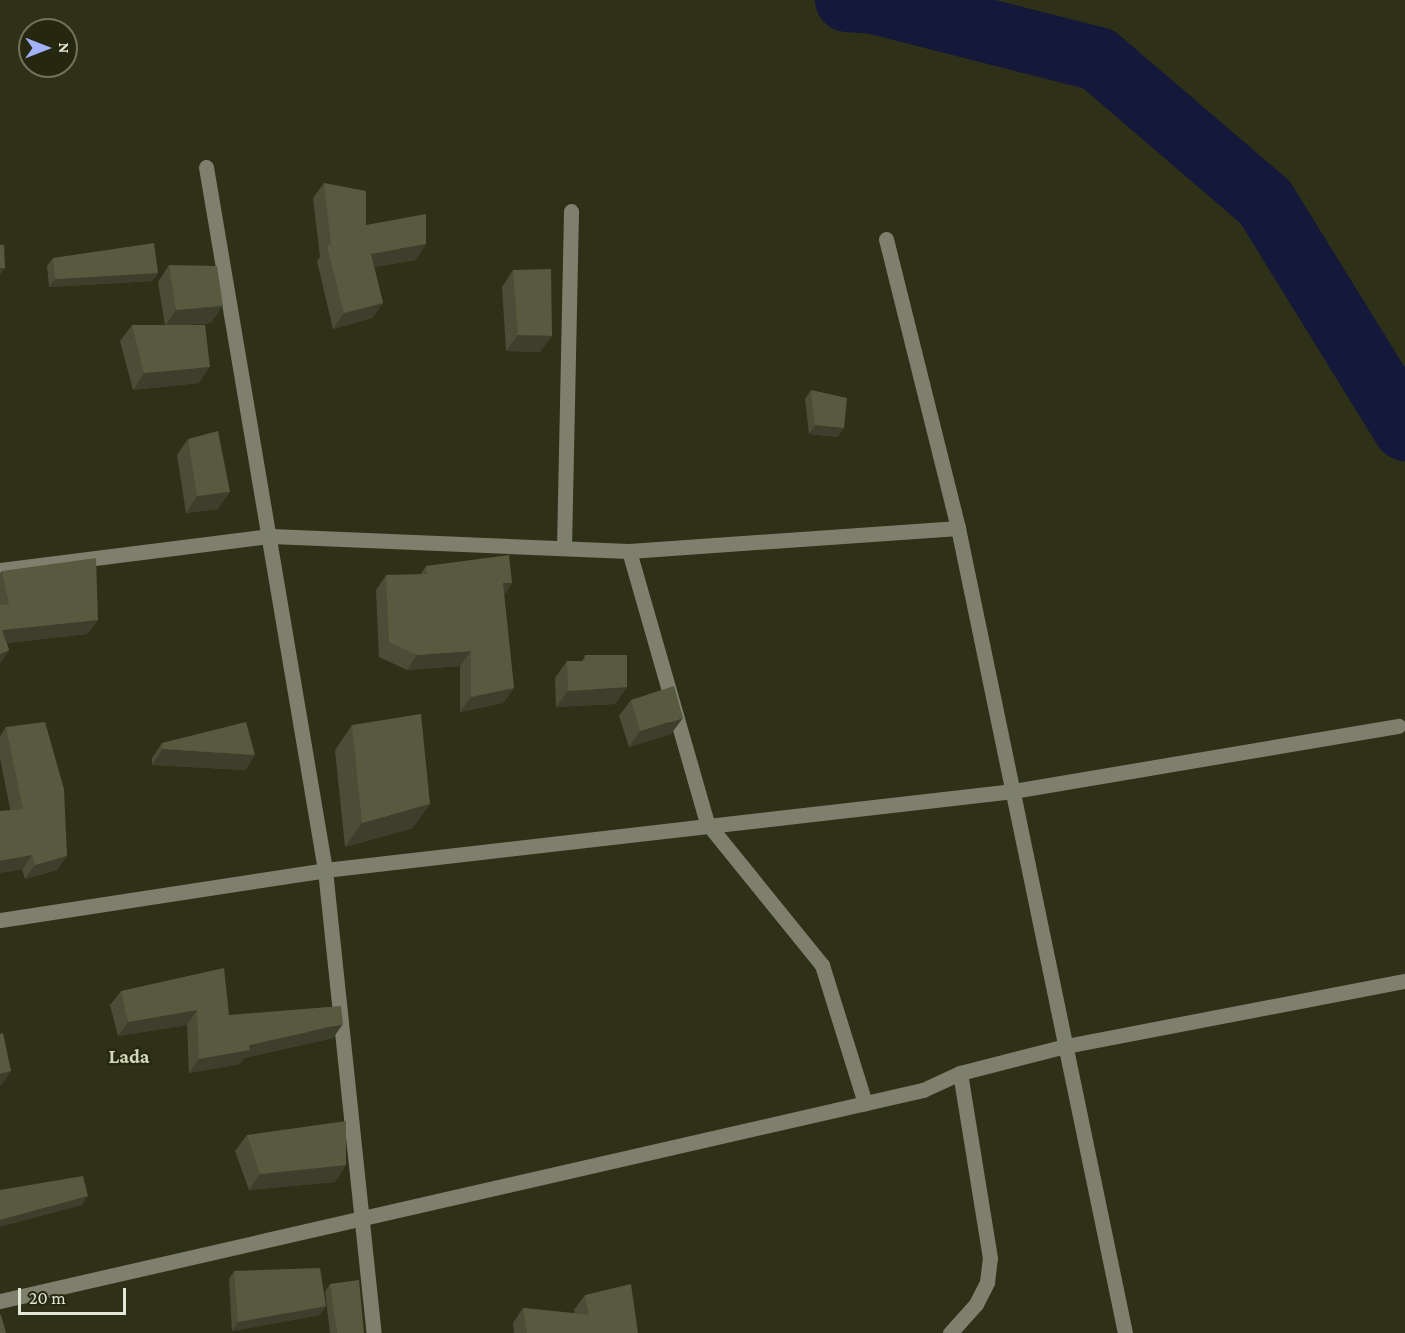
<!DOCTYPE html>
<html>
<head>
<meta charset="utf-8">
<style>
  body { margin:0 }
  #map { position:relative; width:1405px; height:1333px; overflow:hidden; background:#2e3118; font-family:"Crimson Pro",serif }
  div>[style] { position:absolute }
  .river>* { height:64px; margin:-32px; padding:0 32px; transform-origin:32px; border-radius:32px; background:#14183a }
  .minor>* { height:15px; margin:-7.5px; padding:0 7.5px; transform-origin:7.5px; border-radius:7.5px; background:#7e806d }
  .wall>* { inset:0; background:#4b4d36 }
  .shaded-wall>* { inset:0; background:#3d3f2c }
  .building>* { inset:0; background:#575a3f }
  span { translate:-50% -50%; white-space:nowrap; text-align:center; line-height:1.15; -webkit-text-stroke:4.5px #25270e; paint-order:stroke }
  .quarter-label { font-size:20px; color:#d2d6b8; font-weight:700 }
  .north { position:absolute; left:18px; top:18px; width:60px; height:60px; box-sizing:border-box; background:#25270e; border:2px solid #71735e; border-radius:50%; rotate:90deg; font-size:16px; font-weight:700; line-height:24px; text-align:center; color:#e4e6d6 }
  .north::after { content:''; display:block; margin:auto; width:21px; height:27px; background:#a3b2fd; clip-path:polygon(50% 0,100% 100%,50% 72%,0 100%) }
  .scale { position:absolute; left:18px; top:1288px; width:108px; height:27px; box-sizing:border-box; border:3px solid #e4e6d6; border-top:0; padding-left:8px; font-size:18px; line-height:21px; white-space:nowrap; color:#e4e6d6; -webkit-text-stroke:4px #25270e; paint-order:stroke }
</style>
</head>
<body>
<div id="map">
  <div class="river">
    <i style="left:847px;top:0;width:27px;rotate:4deg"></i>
    <i style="left:874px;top:2px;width:231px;rotate:14.3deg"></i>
    <i style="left:1098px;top:59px;width:220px;rotate:40.6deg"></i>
    <i style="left:1265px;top:202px;width:267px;rotate:58.3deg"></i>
  </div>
  <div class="minor">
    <i style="left:206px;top:167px;width:713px;rotate:80.39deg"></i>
    <i style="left:325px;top:870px;width:466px;rotate:84deg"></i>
    <i style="left:886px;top:239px;width:298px;rotate:76deg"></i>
    <i style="left:958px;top:528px;width:822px;rotate:78.28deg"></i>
    <i style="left:564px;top:547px;width:336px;rotate:-88.8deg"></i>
    <i style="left:629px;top:551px;width:283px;rotate:74deg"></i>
    <i style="left:707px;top:823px;width:183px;rotate:51deg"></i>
    <i style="left:822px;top:965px;width:145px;rotate:72.7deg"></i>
    <i style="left:0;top:570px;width:273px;rotate:-7.2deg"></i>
    <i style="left:271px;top:536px;width:358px;rotate:2.4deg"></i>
    <i style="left:629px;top:551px;width:330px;rotate:-4deg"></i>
    <i style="left:0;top:920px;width:329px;rotate:-8.7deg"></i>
    <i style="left:325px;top:870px;width:693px;rotate:-6.55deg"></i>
    <i style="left:1013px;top:791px;width:391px;rotate:-9.6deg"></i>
    <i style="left:0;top:1301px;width:947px;rotate:-12.88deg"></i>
    <i style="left:923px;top:1090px;width:41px;rotate:-24.7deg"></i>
    <i style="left:960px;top:1073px;width:109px;rotate:-14.3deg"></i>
    <i style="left:1066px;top:1046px;width:345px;rotate:-10.9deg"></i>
    <i style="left:950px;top:1333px;width:39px;rotate:-48deg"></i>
    <i style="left:976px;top:1304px;width:25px;rotate:-63deg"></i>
    <i style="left:987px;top:1282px;width:24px;rotate:-83deg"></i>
    <i style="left:990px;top:1258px;width:187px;rotate:-99.2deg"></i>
  </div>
  <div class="wall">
    <i style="clip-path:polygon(324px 183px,366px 225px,416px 260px,374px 267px,383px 303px,372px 318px,333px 329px,317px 261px,320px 257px,313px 198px)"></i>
    <i style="clip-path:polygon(53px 258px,158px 273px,152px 281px,49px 287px,47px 266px)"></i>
    <i style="clip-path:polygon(169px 265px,211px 323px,183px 325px,199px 383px,133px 390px,120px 341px,132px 325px,165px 325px,158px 282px)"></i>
    <i style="clip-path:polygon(513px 270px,540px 352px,506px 351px,502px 287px)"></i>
    <i style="clip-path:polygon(811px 390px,838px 437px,809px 434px,805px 399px)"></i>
    <i style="clip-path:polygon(188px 439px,218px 509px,186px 513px,177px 455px)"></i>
    <i style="clip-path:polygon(426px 566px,512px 583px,504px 595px,514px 688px,503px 703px,460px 712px,460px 666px,407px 670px,379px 657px,376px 590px,386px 575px,420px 575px)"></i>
    <i style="clip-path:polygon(2px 571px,98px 620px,87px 634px,7px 643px,9px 650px,0 663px,0 573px)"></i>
    <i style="clip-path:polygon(585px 655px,627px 687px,615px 704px,556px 707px,555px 678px,567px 661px,582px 661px)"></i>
    <i style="clip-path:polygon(631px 700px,671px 734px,629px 747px,619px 716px)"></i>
    <i style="clip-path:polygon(352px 725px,413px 828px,345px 847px,335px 750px)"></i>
    <i style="clip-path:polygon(6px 727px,57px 870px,25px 879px,22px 870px,0 758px,0 736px)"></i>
    <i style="clip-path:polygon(162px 743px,255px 755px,245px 770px,152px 765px,152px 758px)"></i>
    <i style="clip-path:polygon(121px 991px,229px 1015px,333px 1038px,244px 1058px,240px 1064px,189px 1073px,187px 1025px,118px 1036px,110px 1005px)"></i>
    <i style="clip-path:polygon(247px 1135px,346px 1165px,335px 1182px,249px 1190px,235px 1151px)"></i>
    <i style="clip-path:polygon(234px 1271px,326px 1306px,320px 1315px,232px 1331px,229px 1279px)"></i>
    <i style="clip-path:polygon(330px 1284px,364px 1333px,330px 1333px,325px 1292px)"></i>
    <i style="clip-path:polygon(585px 1295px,638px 1333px,514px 1333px,513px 1323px,523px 1308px,575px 1313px,574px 1310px)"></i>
  </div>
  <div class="shaded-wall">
    <i style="clip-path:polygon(426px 244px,416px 260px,361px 269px,371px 254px)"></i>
    <i style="clip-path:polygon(0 268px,5px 268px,0 275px)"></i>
    <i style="clip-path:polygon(158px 273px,152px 281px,49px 287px,55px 279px)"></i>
    <i style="clip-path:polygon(383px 303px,372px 318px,333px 329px,344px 313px)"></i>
    <i style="clip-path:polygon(223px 306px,211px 323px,165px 326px,176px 310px)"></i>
    <i style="clip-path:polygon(518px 335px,552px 336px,540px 352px,506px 351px)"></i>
    <i style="clip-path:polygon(210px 367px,199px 383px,133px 390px,144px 373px)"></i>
    <i style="clip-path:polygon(815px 425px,844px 428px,838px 437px,809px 434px)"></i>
    <i style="clip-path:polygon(230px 492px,218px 509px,186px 513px,197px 496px)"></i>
    <i style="clip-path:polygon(503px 583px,512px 583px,502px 598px)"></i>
    <i style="clip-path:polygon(98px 620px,87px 634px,0 644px,2px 630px)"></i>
    <i style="clip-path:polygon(9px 650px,0 663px,0 654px)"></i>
    <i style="clip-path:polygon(471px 651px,460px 666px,407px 670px,417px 655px)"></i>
    <i style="clip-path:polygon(627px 687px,615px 704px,556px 707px,568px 691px)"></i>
    <i style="clip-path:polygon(514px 688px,503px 703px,460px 712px,471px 697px)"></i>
    <i style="clip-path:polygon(683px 718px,671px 734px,629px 747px,640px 731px)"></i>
    <i style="clip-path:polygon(163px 749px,255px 755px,245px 770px,152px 765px)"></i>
    <i style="clip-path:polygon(430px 804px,413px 828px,345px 847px,362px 823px)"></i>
    <i style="clip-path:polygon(32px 855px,22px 870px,0 873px,0 861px)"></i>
    <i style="clip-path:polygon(67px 856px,57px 870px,25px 879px,35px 865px)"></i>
    <i style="clip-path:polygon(197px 1010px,187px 1025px,118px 1036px,128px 1022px)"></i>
    <i style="clip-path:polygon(343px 1024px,333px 1038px,244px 1058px,240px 1064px,189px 1073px,199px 1059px,249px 1045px)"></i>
    <i style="clip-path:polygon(11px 1071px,2px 1085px,0 1085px,0 1074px)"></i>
    <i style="clip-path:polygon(346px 1165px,335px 1182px,249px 1190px,260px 1174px)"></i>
    <i style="clip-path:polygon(88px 1196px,82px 1205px,0 1227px,0 1220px)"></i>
    <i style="clip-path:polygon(326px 1306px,320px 1315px,232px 1331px,238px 1322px)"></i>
  </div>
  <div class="building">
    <i style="clip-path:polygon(324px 183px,366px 191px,366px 225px,426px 214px,426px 244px,371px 254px,383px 303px,344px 313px,327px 246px,331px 244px)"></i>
    <i style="clip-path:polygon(154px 243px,158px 273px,55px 279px,53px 258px)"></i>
    <i style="clip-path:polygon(0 245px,4px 245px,5px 268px,0 268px)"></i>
    <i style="clip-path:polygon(169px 265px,217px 266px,223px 306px,176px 310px)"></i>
    <i style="clip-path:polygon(551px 269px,552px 336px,518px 335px,513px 270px)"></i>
    <i style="clip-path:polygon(132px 325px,205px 325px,210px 367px,144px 373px)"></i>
    <i style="clip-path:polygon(811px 390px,847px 398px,844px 428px,815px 425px)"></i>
    <i style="clip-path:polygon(218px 431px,230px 492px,197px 496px,188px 439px)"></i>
    <i style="clip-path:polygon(509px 555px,512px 583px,503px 583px,514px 688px,471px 697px,471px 651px,417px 655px,389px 642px,386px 575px,427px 574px,426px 566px)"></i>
    <i style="clip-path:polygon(96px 558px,98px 620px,2px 630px,9px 650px,0 654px,0 605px,9px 605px,2px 571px)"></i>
    <i style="clip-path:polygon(585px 655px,627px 655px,627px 687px,568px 691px,567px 661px,585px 661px)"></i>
    <i style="clip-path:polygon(674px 686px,683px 718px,640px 731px,631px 700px)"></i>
    <i style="clip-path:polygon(421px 714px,430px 804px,362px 823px,352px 725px)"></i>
    <i style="clip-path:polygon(45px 722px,64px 789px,67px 856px,35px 865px,32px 855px,0 861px,0 811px,23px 809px,6px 727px)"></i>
    <i style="clip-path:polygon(246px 722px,255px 755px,163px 749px,162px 743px)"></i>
    <i style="clip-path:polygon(224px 968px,229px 1015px,341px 1006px,343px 1024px,249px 1045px,250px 1050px,199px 1059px,197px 1010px,128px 1022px,121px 991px)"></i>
    <i style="clip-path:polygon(3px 1033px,11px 1071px,0 1074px,0 1034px)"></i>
    <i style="clip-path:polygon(346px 1121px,346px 1165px,260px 1174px,247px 1135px)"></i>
    <i style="clip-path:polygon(83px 1176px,88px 1196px,0 1220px,0 1190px)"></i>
    <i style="clip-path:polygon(320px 1268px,326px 1306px,238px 1322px,234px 1271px)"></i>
    <i style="clip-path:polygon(359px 1280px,364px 1333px,337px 1333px,330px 1284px)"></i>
    <i style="clip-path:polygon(631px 1284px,638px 1333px,527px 1333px,523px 1308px,589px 1315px,585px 1295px)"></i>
    <i style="clip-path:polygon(0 1315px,1px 1315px,6px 1333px,0 1333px)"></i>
  </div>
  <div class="quarter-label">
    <span style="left:129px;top:1056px">Lada</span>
  </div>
  <div class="north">N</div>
  <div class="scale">20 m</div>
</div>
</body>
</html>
